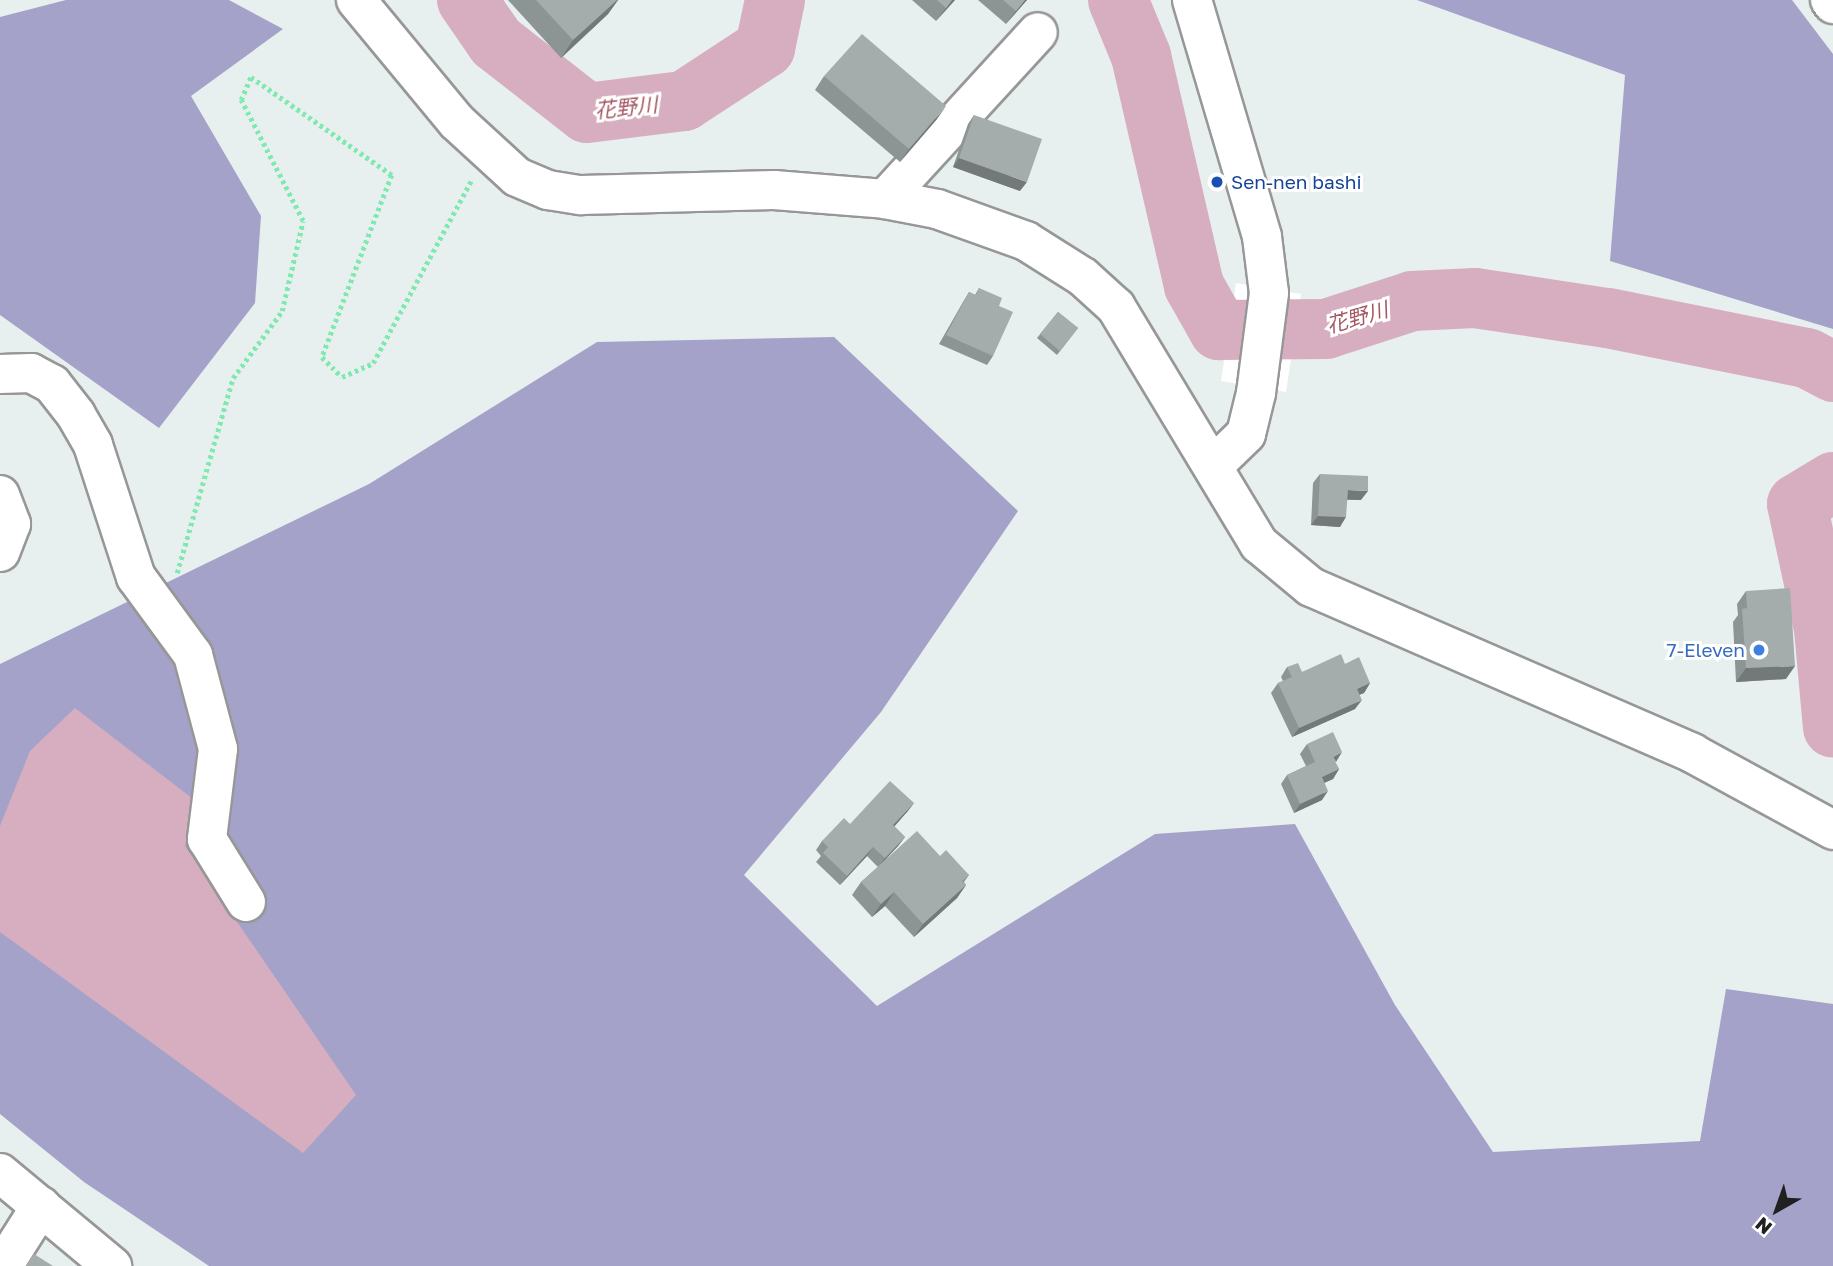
<!DOCTYPE html>
<html>
<head>
<meta charset="utf-8">
<style>
  body { margin:0 }
  #map { position:relative; width:1833px; height:1266px; overflow:hidden; background:#e8efef; font-family:"Golos Text","Noto Sans JP",sans-serif }
  div>[style] { position:absolute }
  .forest>* { inset:0; background:#a4a2c9 }
  .water>* { inset:0; background:#d7aebf }
  .pier>* { inset:0; background:#fff }
  .river>* { height:60px; margin:-30px; padding:0 30px; transform-origin:30px; border-radius:30px; background:#d7aebf }
  .path>* { height:4.5px; margin-top:-2.25px; transform-origin:0; background:repeating-linear-gradient(90deg,#7fe9af 0 3.5px,transparent 0 7px) }
  .roads { filter:drop-shadow(2px 0 #979797) drop-shadow(-2px 0 #979797) drop-shadow(0 2px #979797) drop-shadow(0 -2px #979797) }
  .minor>* { height:38px; margin:-19px; padding:0 19px; transform-origin:19px; border-radius:19px; background:#fff }
  .wall>* { inset:0; background:#8d9594 }
  .shaded-wall>* { inset:0; background:#737978 }
  .building>* { inset:0; background:#a4adac }
  .dots>* { width:19px; height:19px; translate:-50% -50%; box-sizing:border-box; border:4px solid #fff; border-radius:50% }
  span { translate:-50% -50%; white-space:nowrap; text-align:center; line-height:1.15; -webkit-text-stroke:6px #fff; paint-order:stroke }
  .transit-label { font-size:19px; color:#164399 }
  .left { translate:0 -50%; text-align:left }
  .shop-label { font-size:19px; color:#366cbe }
  .right { translate:-100% -50%; text-align:right }
  .water-label { font-size:21px; color:#a45863; font-style:italic }
  .north { position:absolute; left:1742px; top:1175px; width:70px; height:70px; -webkit-text-stroke:5px #fff; paint-order:stroke; rotate:220deg; font-size:19px; font-weight:700; line-height:28px; text-align:center; color:#202020 }
  .north::after { content:''; display:block; margin:auto; width:24px; height:32px; background:#202020; clip-path:polygon(50% 0,100% 100%,50% 72%,0 100%) }
</style>
</head>
<body>
<div id="map">
  <div class="forest">
    <i style="clip-path:polygon(66px 0,229px 0,283px 29px,191px 96px,261px 216px,255px 303px,159px 428px,0 315px,0 17px)"></i>
    <i style="clip-path:polygon(1417px 0,1792px 0,1833px 54px,1833px 329px,1610px 261px,1625px 75px)"></i>
    <i style="clip-path:polygon(834px 337px,1018px 511px,881px 712px,744px 875px,877px 1006px,1155px 834px,1295px 824px,1395px 1005px,1493px 1152px,1700px 1141px,1726px 989px,1833px 1004px,1833px 1266px,209px 1266px,84px 1182px,0 1114px,0 664px,369px 484px,597px 342px)"></i>
  </div>
  <div class="water">
    <i style="clip-path:polygon(75px 708px,193px 799px,185px 846px,356px 1095px,303px 1153px,0 932px,0 826px,30px 751px)"></i>
  </div>
  <div class="pier">
    <i style="clip-path:polygon(1236px 283px,1301px 294px,1286px 392px,1221px 381px)"></i>
  </div>
  <div class="river">
    <i style="left:467px;top:0;width:51px;rotate:55.4deg"></i>
    <i style="left:496px;top:42px;width:115px;rotate:38deg"></i>
    <i style="left:587px;top:113px;width:98px;rotate:-7.1deg"></i>
    <i style="left:684px;top:101px;width:97px;rotate:-33.2deg"></i>
    <i style="left:765px;top:48px;width:49px;rotate:-78.2deg"></i>
    <i style="left:1118px;top:0;width:61px;rotate:67.7deg"></i>
    <i style="left:1141px;top:56px;width:236px;rotate:77deg"></i>
    <i style="left:1194px;top:286px;width:51px;rotate:60.4deg"></i>
    <i style="left:1219px;top:330px;width:107px;rotate:-0.5deg"></i>
    <i style="left:1326px;top:329px;width:90px;rotate:-18deg"></i>
    <i style="left:1412px;top:301px;width:63px;rotate:-2.7deg"></i>
    <i style="left:1475px;top:298px;width:134px;rotate:8.6deg"></i>
    <i style="left:1608px;top:318px;width:203px;rotate:11.4deg"></i>
    <i style="left:1807px;top:358px;width:30px;rotate:28deg"></i>
    <i style="left:1833px;top:482px;width:42px;rotate:148.6deg"></i>
    <i style="left:1797px;top:504px;width:128px;rotate:77.8deg"></i>
    <i style="left:1824px;top:629px;width:99px;rotate:84.8deg"></i>
  </div>
  <div class="path">
    <i style="left:177px;top:573px;width:203px;rotate:-74deg"></i>
    <i style="left:233px;top:378px;width:83px;rotate:-53.8deg"></i>
    <i style="left:282px;top:311px;width:92px;rotate:-76.9deg"></i>
    <i style="left:303px;top:221px;width:136px;rotate:-117.1deg"></i>
    <i style="left:241px;top:100px;width:25px;rotate:-67deg"></i>
    <i style="left:251px;top:77px;width:172px;rotate:34.8deg"></i>
    <i style="left:392px;top:175px;width:195px;rotate:111deg"></i>
    <i style="left:322px;top:357px;width:28px;rotate:45deg"></i>
    <i style="left:342px;top:377px;width:34px;rotate:-24deg"></i>
    <i style="left:373px;top:363px;width:207px;rotate:-61.7deg"></i>
  </div>
  <div class="roads">
    <div class="minor">
      <i style="left:356px;top:0;width:158px;rotate:50.4deg"></i>
      <i style="left:457px;top:122px;width:81px;rotate:42.5deg"></i>
      <i style="left:517px;top:177px;width:34px;rotate:23deg"></i>
      <i style="left:548px;top:190px;width:33px;rotate:9deg"></i>
      <i style="left:581px;top:195px;width:193px;rotate:-1.5deg"></i>
      <i style="left:774px;top:190px;width:111px;rotate:4.6deg"></i>
      <i style="left:885px;top:199px;width:53px;rotate:10.9deg"></i>
      <i style="left:937px;top:209px;width:95px;rotate:19.8deg"></i>
      <i style="left:1026px;top:241px;width:67px;rotate:32.3deg"></i>
      <i style="left:1083px;top:277px;width:45px;rotate:42.3deg"></i>
      <i style="left:1116px;top:307px;width:277px;rotate:58.9deg"></i>
      <i style="left:1259px;top:544px;width:67px;rotate:39.6deg"></i>
      <i style="left:1311px;top:587px;width:416px;rotate:23.5deg"></i>
      <i style="left:1692px;top:753px;width:161px;rotate:28.6deg"></i>
      <i style="left:1192px;top:0;width:247px;rotate:73.5deg"></i>
      <i style="left:1262px;top:237px;width:56px;rotate:82.9deg"></i>
      <i style="left:1269px;top:293px;width:101px;rotate:97.4deg"></i>
      <i style="left:1256px;top:393px;width:42px;rotate:103.7deg"></i>
      <i style="left:1246px;top:434px;width:45px;rotate:135.9deg"></i>
      <i style="left:1830px;top:0;width:5px;rotate:53deg"></i>
      <i style="left:885px;top:199px;width:226px;rotate:-47.5deg"></i>
      <i style="left:0;top:374px;width:31px;rotate:-2deg"></i>
      <i style="left:31px;top:373px;width:24px;rotate:28deg"></i>
      <i style="left:52px;top:384px;width:39px;rotate:52deg"></i>
      <i style="left:76px;top:415px;width:34px;rotate:60deg"></i>
      <i style="left:93px;top:445px;width:139px;rotate:72deg"></i>
      <i style="left:136px;top:577px;width:97px;rotate:53.8deg"></i>
      <i style="left:193px;top:655px;width:97px;rotate:75.1deg"></i>
      <i style="left:218px;top:749px;width:91px;rotate:97deg"></i>
      <i style="left:207px;top:839px;width:74px;rotate:58.2deg"></i>
      <i style="left:0;top:495px;width:31px;rotate:69deg"></i>
      <i style="left:11px;top:524px;width:30px;rotate:111deg"></i>
      <i style="left:0;top:1173px;width:146px;rotate:39.7deg"></i>
      <i style="left:3px;top:1266px;width:71px;rotate:-57.7deg"></i>
    </div>
  </div>
  <div class="wall">
    <i style="clip-path:polygon(508px 0,618px 0,608px 14px,561px 58px)"></i>
    <i style="clip-path:polygon(912px 0,955px 0,936px 21px)"></i>
    <i style="clip-path:polygon(978px 0,1027px 0,1006px 24px)"></i>
    <i style="clip-path:polygon(824px 76px,937px 119px,900px 162px,815px 90px)"></i>
    <i style="clip-path:polygon(974px 115px,1020px 191px,953px 167px,968px 124px)"></i>
    <i style="clip-path:polygon(979px 288px,999px 306px,993px 356px,987px 365px,939px 344px,963px 302px,969px 292px,975px 295px)"></i>
    <i style="clip-path:polygon(1058px 312px,1078px 328px,1057px 355px,1037px 338px)"></i>
    <i style="clip-path:polygon(1320px 474px,1361px 500px,1347px 500px,1340px 527px,1311px 525px,1313px 483px)"></i>
    <i style="clip-path:polygon(1746px 591px,1786px 679px,1736px 682px,1733px 622px,1738px 615px,1737px 604px)"></i>
    <i style="clip-path:polygon(1345px 664px,1370px 683px,1364px 693px,1359px 695px,1355px 709px,1292px 737px,1271px 693px,1278px 683px,1283px 681px,1281px 677px,1287px 667px,1302px 672px)"></i>
    <i style="clip-path:polygon(1307px 744px,1335px 762px,1339px 769px,1333px 779px,1324px 783px,1322px 800px,1294px 813px,1281px 784px,1287px 775px,1306px 766px,1300px 754px)"></i>
    <i style="clip-path:polygon(914px 803px,907px 812px,894px 826px,905px 837px,898px 846px,887px 858px,940px 856px,969px 875px,964px 882px,966px 885px,957px 898px,914px 937px,885px 906px,872px 917px,852px 895px,861px 882px,878px 867px,867px 856px,840px 885px,816px 862px,821px 856px,816px 850px,822px 841px,850px 824px)"></i>
  </div>
  <div class="shaded-wall">
    <i style="clip-path:polygon(617px 0,618px 0,608px 14px,561px 58px,573px 40px)"></i>
    <i style="clip-path:polygon(952px 0,955px 0,936px 21px,946px 8px)"></i>
    <i style="clip-path:polygon(1025px 0,1027px 0,1006px 24px,1016px 11px)"></i>
    <i style="clip-path:polygon(946px 106px,937px 119px,900px 162px,909px 149px)"></i>
    <i style="clip-path:polygon(959px 158px,1027px 182px,1020px 191px,953px 167px)"></i>
    <i style="clip-path:polygon(1348px 490px,1368px 491px,1361px 500px,1341px 499px)"></i>
    <i style="clip-path:polygon(1318px 516px,1346px 517px,1340px 527px,1311px 525px)"></i>
    <i style="clip-path:polygon(1795px 666px,1786px 679px,1736px 682px,1746px 668px)"></i>
    <i style="clip-path:polygon(1370px 683px,1364px 693px,1350px 698px,1357px 689px)"></i>
    <i style="clip-path:polygon(1362px 700px,1355px 709px,1292px 737px,1299px 728px)"></i>
    <i style="clip-path:polygon(1342px 752px,1336px 762px,1333px 757px)"></i>
    <i style="clip-path:polygon(1339px 769px,1333px 779px,1315px 787px,1322px 777px)"></i>
    <i style="clip-path:polygon(1328px 791px,1322px 800px,1294px 813px,1300px 804px)"></i>
    <i style="clip-path:polygon(914px 803px,907px 812px,887px 835px,893px 825px)"></i>
    <i style="clip-path:polygon(905px 837px,898px 846px,878px 867px,885px 858px)"></i>
    <i style="clip-path:polygon(873px 847px,867px 856px,840px 885px,847px 876px)"></i>
    <i style="clip-path:polygon(966px 885px,957px 898px,914px 937px,923px 924px)"></i>
    <i style="clip-path:polygon(894px 892px,885px 906px,872px 917px,881px 904px)"></i>
  </div>
  <div class="building">
    <i style="clip-path:polygon(536px 0,617px 0,573px 40px)"></i>
    <i style="clip-path:polygon(937px 0,952px 0,946px 8px)"></i>
    <i style="clip-path:polygon(1003px 0,1025px 0,1016px 11px)"></i>
    <i style="clip-path:polygon(862px 34px,946px 106px,909px 149px,824px 76px)"></i>
    <i style="clip-path:polygon(974px 115px,1042px 139px,1027px 182px,959px 158px)"></i>
    <i style="clip-path:polygon(979px 288px,1002px 298px,999px 306px,1013px 312px,993px 356px,946px 335px,969px 292px,976px 295px)"></i>
    <i style="clip-path:polygon(1058px 312px,1078px 328px,1060px 351px,1040px 334px)"></i>
    <i style="clip-path:polygon(1320px 474px,1368px 476px,1368px 491px,1348px 490px,1346px 517px,1318px 516px)"></i>
    <i style="clip-path:polygon(1790px 588px,1795px 666px,1746px 668px,1742px 609px,1747px 608px,1746px 591px)"></i>
    <i style="clip-path:polygon(1341px 654px,1345px 664px,1359px 657px,1370px 683px,1357px 689px,1362px 700px,1299px 728px,1278px 683px,1292px 677px,1287px 667px,1298px 663px,1302px 672px)"></i>
    <i style="clip-path:polygon(1333px 732px,1342px 752px,1333px 757px,1339px 769px,1322px 777px,1328px 791px,1300px 804px,1287px 775px,1315px 762px,1307px 744px)"></i>
    <i style="clip-path:polygon(890px 781px,914px 803px,893px 825px,905px 837px,885px 858px,873px 847px,847px 876px,823px 853px,828px 847px,822px 841px,844px 818px,850px 824px)"></i>
    <i style="clip-path:polygon(917px 831px,940px 856px,946px 850px,969px 875px,962px 881px,966px 885px,923px 924px,894px 892px,881px 904px,861px 882px)"></i>
    <i style="clip-path:polygon(34px 1254px,53px 1266px,26px 1266px)"></i>
  </div>
  <div class="dots">
    <i style="left:1217px;top:182px;background:#1a4fb4"></i>
    <i style="left:1759px;top:650px;background:#3f7fe0"></i>
  </div>
  <div class="transit-label">
    <span class="left" style="left:1231px;top:182px">Sen-nen bashi</span>
  </div>
  <div class="shop-label">
    <span class="right" style="left:1745px;top:650px">7-Eleven</span>
  </div>
  <div class="water-label">
    <span style="left:626px;top:107px;rotate:-6deg">花野川</span>
    <span style="left:1357px;top:317px;rotate:-16deg">花野川</span>
  </div>
  <div class="north">N</div>
</div>
</body>
</html>
